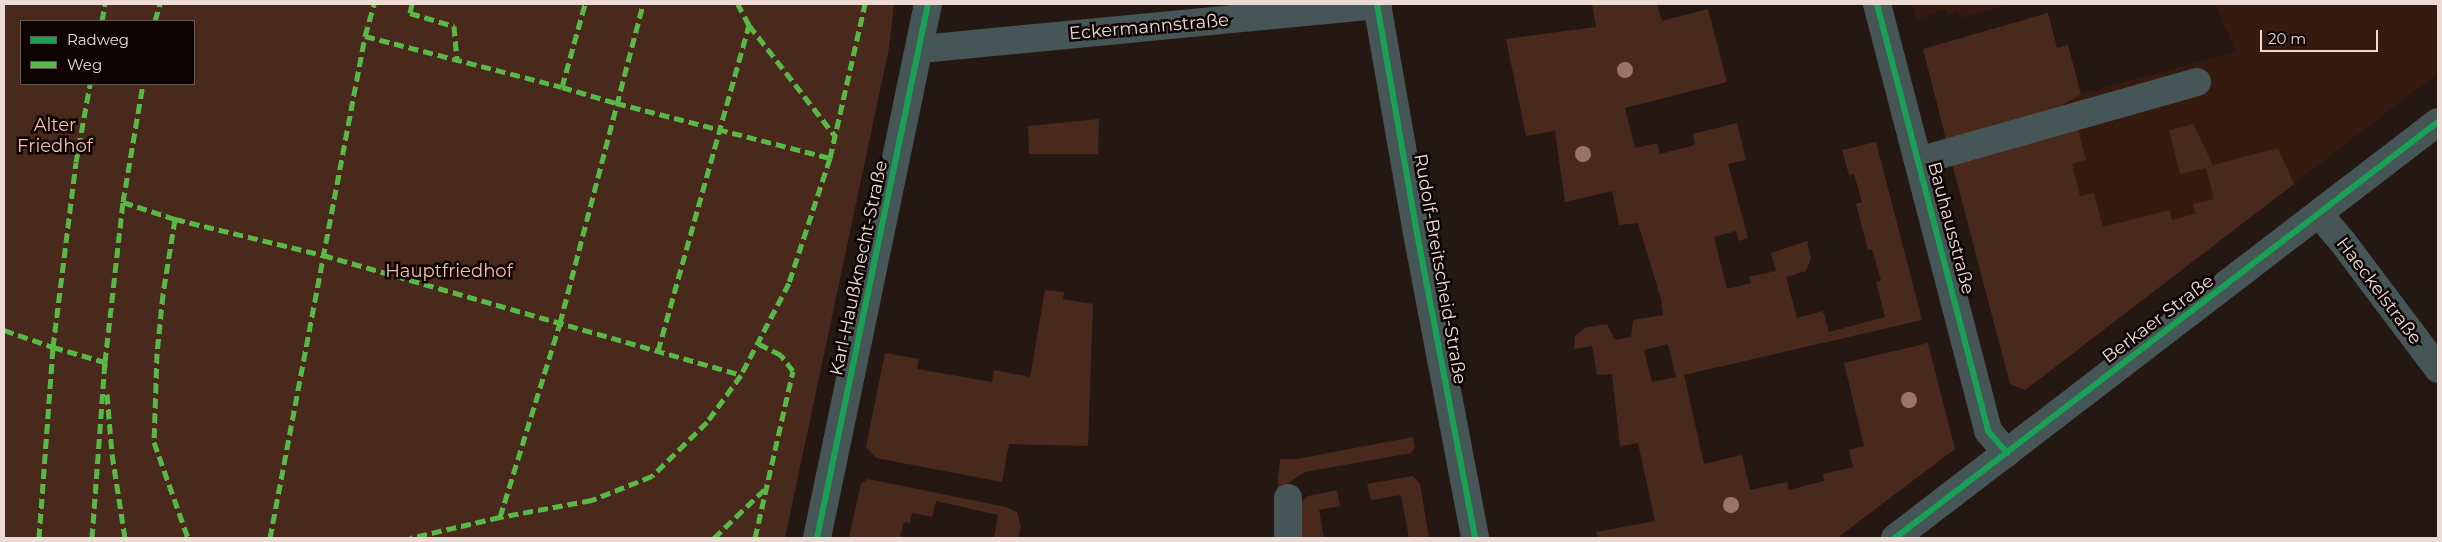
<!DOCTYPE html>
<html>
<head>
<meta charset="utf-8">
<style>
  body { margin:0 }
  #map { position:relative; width:2442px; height:542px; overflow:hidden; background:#251813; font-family:Montserrat,sans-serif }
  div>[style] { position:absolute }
  .built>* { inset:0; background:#351a0f }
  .green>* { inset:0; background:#4a291d }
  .minor>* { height:28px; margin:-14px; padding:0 14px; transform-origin:14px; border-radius:14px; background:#465555 }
  .quiet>* { height:5px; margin-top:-2.5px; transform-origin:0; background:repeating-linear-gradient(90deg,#58b947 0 10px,transparent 0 15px) }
  .cycleway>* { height:6px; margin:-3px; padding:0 3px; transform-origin:3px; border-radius:3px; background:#1a9f57 }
  .trees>* { width:16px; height:16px; margin:-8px; border-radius:50%; background:#9a7466 }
  span { translate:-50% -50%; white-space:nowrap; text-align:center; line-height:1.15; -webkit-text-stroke:5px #0d0402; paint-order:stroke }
  .street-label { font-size:18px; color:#ecdbd4 }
  .park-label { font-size:18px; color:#f9bfaa }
  .frame { position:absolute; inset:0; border:5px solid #ecdbd4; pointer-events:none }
  .legend { position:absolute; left:20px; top:20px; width:175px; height:65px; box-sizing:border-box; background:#0d0402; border:1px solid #665a56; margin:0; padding:6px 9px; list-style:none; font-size:15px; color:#ecdbd4 }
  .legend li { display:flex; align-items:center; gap:10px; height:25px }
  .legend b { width:25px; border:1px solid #665a56 }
  .scale { position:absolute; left:2260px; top:30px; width:118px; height:22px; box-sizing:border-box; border:2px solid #ecdbd4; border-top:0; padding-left:6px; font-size:15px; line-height:18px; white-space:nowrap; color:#ecdbd4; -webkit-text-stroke:4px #0d0402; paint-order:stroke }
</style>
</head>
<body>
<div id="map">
  <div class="built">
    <i style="clip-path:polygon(1912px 4px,2009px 4px,1962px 18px,1957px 11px,1948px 14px,1945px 9px,1916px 20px)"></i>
    <i style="clip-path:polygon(2215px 4px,2438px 4px,2438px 73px,2025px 390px,2010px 384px,1943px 131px,2236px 52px)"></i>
  </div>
  <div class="green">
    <i style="clip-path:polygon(evenodd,4px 4px,894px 4px,889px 48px,785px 538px,4px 538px,4px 4px,21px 21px,194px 21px,194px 84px,21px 84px,21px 21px)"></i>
    <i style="clip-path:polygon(evenodd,1592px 4px,1657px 4px,1662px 21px,1708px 9px,1727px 82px,1625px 108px,1635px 148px,1657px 143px,1660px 154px,1695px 145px,1693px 134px,1737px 123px,1746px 160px,1728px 164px,1748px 238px,1739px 241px,1736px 231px,1714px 237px,1727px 289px,1751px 283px,1749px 277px,1776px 271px,1771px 253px,1807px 241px,1811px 258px,1806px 271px,1786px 277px,1797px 318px,1823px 311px,1829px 332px,1885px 317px,1876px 282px,1881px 280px,1872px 249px,1868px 250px,1856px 204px,1862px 202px,1854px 174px,1849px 175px,1842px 150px,1876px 142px,1922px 320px,1684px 375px,1704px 464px,1742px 455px,1750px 490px,1787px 482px,1789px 490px,1824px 481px,1823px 474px,1853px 467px,1849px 450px,1864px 446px,1844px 363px,1928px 343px,1955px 449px,1837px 538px,1598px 538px,1596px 532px,1655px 521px,1638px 443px,1620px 446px,1612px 374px,1597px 375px,1592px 346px,1574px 349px,1575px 336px,1587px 327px,1607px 324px,1615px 340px,1631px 337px,1633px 320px,1663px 315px,1661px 299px,1638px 223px,1619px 225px,1612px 191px,1565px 202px,1555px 131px,1526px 136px,1506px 39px,1596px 27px,1592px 4px,1668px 344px,1676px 377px,1652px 382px,1644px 350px,1668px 344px)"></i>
    <i style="clip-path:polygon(2048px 13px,2057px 48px,2068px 45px,2081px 94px,2042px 117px,1947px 143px,1923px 49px)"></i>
    <i style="clip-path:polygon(1099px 119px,1098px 154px,1029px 154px,1028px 126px)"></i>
    <i style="clip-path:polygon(2193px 124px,2213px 165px,2278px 148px,2294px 184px,2025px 390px,2010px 384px,1952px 163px,2078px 130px,2086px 160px,2072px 164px,2080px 196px,2094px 193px,2103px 227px,2170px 210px,2172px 220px,2195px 214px,2193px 204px,2214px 199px,2206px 168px,2180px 174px,2169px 130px)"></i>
    <i style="clip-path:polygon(1045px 290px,1064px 292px,1063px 299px,1093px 304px,1088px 446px,1009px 444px,1002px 482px,876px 458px,866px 447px,885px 353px,919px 359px,917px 369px,992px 382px,994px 370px,1030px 377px)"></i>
    <i style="clip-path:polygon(1413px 437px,1415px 447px,1411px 453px,1305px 472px,1277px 490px,1280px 459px,1297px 459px)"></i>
    <i style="clip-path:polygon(1413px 476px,1420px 484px,1429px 538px,1409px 538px,1401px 495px,1371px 500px,1367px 484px)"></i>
    <i style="clip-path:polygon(868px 479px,1006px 507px,1017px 512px,1021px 527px,1018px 538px,994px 538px,998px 515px,936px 501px,932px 517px,912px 513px,910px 523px,904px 522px,900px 536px,908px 538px,849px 538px,861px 484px)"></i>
    <i style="clip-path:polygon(1337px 490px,1340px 506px,1319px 510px,1324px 538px,1301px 538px,1298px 505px,1308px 496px)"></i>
  </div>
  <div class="minor">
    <i style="left:1377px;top:4px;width:227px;rotate:80.1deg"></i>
    <i style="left:1416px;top:228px;width:316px;rotate:79.2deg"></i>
    <i style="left:1877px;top:4px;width:441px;rotate:75.4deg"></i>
    <i style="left:1988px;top:431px;width:29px;rotate:49deg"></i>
    <i style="left:921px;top:49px;width:459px;rotate:-5.5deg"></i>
    <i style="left:1918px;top:161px;width:290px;rotate:-15.8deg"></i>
    <i style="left:2319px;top:214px;width:35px;rotate:50deg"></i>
    <i style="left:2342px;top:241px;width:160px;rotate:53.1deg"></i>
    <i style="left:1288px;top:498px;width:40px;rotate:90deg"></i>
    <i style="left:817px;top:538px;width:545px;rotate:-78.26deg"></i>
    <i style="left:1895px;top:538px;width:684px;rotate:-37.46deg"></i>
  </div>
  <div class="quiet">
    <i style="left:412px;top:4px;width:9px;rotate:103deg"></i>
    <i style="left:410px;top:13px;width:46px;rotate:16.5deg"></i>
    <i style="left:454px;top:26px;width:35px;rotate:85deg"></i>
    <i style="left:102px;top:21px;width:17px;rotate:-80deg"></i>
    <i style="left:155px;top:21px;width:18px;rotate:-74deg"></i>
    <i style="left:749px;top:25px;width:140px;rotate:52.2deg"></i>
    <i style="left:365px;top:36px;width:33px;rotate:-74deg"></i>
    <i style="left:562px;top:87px;width:56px;rotate:16.5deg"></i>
    <i style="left:616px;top:103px;width:221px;rotate:14.4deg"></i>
    <i style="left:830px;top:158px;width:132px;rotate:108.2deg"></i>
    <i style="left:789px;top:283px;width:104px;rotate:117.6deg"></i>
    <i style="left:830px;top:158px;width:158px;rotate:-77.2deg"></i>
    <i style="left:123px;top:202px;width:55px;rotate:18.1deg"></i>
    <i style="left:175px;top:219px;width:152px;rotate:13.7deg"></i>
    <i style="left:323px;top:255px;width:435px;rotate:16deg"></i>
    <i style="left:741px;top:375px;width:58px;rotate:125.9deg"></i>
    <i style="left:707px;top:422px;width:77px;rotate:135.5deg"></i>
    <i style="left:652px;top:476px;width:65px;rotate:158.2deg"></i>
    <i style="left:592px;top:500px;width:94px;rotate:169.5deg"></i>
    <i style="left:500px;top:517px;width:92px;rotate:166.9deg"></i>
    <i style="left:175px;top:219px;width:76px;rotate:99.1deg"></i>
    <i style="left:163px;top:294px;width:59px;rotate:95.8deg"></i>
    <i style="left:157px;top:353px;width:89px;rotate:91.9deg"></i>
    <i style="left:154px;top:442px;width:102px;rotate:70.5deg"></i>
    <i style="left:4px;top:330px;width:52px;rotate:19.1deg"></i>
    <i style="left:53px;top:347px;width:186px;rotate:-82.9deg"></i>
    <i style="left:76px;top:162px;width:79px;rotate:-79.8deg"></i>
    <i style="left:658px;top:351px;width:338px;rotate:-74.4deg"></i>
    <i style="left:749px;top:25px;width:24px;rotate:-118deg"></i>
    <i style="left:107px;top:394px;width:60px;rotate:85.2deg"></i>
    <i style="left:112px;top:454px;width:85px;rotate:81.2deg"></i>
    <i style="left:500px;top:517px;width:203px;rotate:-72.8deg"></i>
    <i style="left:560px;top:323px;width:330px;rotate:-75.4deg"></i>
    <i style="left:39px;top:538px;width:192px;rotate:-85.8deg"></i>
    <i style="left:53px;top:347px;width:54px;rotate:16.1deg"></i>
    <i style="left:105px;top:362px;width:5px;rotate:90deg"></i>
    <i style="left:92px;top:538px;width:176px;rotate:-85.8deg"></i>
    <i style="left:105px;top:362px;width:161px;rotate:-83.6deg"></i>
    <i style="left:123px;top:202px;width:120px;rotate:-80.4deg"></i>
    <i style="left:270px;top:538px;width:511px;rotate:-79.28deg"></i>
    <i style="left:365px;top:36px;width:203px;rotate:14.5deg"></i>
    <i style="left:562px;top:87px;width:86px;rotate:-74.5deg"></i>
    <i style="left:714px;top:538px;width:72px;rotate:-43.9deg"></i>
    <i style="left:755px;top:538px;width:171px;rotate:-77.2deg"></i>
    <i style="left:793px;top:371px;width:20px;rotate:-127deg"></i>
    <i style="left:781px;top:355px;width:27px;rotate:-153deg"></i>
  </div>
  <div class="cycleway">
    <i style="left:1377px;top:4px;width:227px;rotate:80.1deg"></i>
    <i style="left:1416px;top:228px;width:316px;rotate:79.2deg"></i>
    <i style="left:1877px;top:4px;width:441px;rotate:75.4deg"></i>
    <i style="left:1988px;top:431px;width:29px;rotate:49deg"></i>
    <i style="left:817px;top:538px;width:545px;rotate:-78.26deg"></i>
    <i style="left:1895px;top:538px;width:684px;rotate:-37.46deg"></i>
  </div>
  <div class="trees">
    <i style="left:1625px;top:70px"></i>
    <i style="left:1583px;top:154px"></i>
    <i style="left:1909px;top:400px"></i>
    <i style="left:1731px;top:505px"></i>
  </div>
  <div class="street-label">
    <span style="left:1149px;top:27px;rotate:-5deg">Eckermannstraße</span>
    <span style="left:1951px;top:228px;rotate:75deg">Bauhausstraße</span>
    <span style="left:859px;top:268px;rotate:-78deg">Karl-Haußknecht-Straße</span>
    <span style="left:1440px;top:269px;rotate:80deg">Rudolf-Breitscheid-Straße</span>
    <span style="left:2379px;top:291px;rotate:53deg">Haeckelstraße</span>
    <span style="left:2158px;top:319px;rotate:-37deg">Berkaer Straße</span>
  </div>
  <div class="park-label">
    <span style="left:55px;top:136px">Alter<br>Friedhof</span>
    <span style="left:449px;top:271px">Hauptfriedhof</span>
  </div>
  <div class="frame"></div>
  <ul class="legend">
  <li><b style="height:6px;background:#1a9f57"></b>Radweg</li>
  <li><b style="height:6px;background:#58b947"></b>Weg</li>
  </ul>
  <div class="scale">20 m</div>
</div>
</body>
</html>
